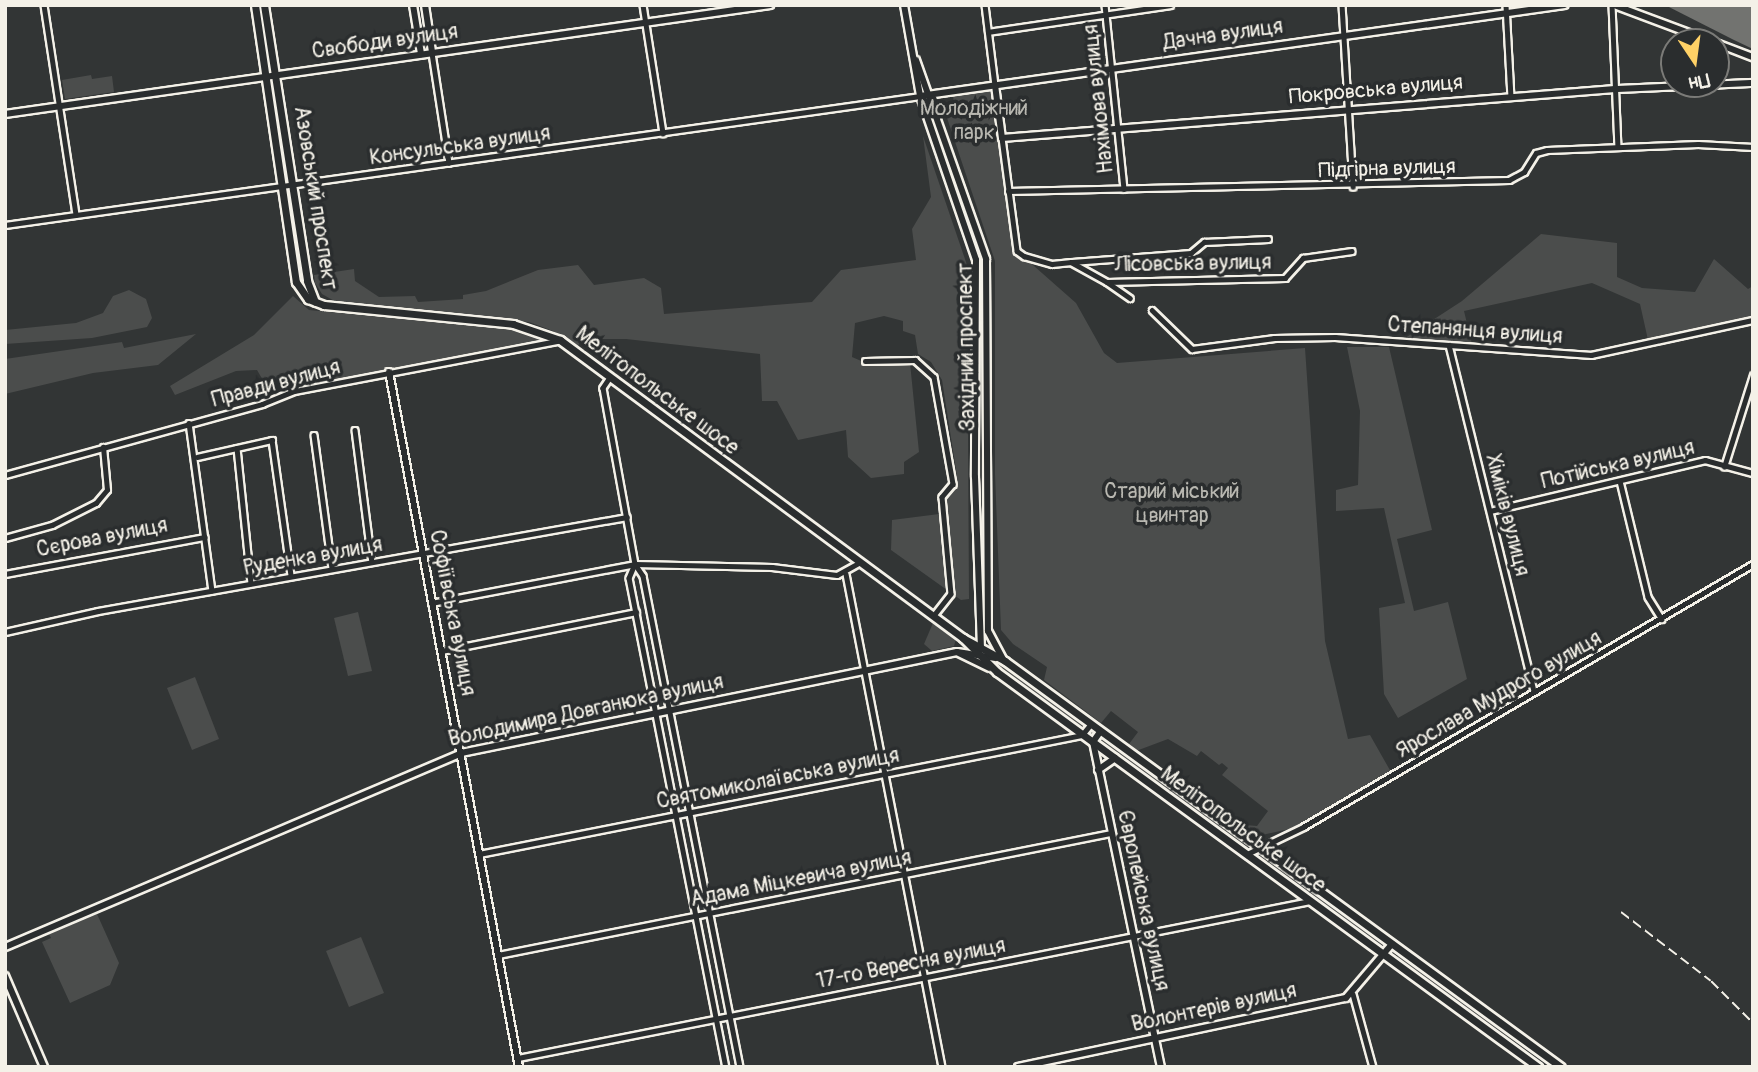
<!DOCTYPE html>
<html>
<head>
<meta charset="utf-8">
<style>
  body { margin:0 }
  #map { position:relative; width:1758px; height:1072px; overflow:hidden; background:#323535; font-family:Pangolin,sans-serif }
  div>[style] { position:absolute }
  .green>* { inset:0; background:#4b4d4c }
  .water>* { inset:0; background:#727370 }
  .roads { filter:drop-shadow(2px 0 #f4f1e8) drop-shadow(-2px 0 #f4f1e8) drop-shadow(0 2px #f4f1e8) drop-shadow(0 -2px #f4f1e8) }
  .street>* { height:4.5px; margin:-2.25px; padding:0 2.25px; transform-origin:2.25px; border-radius:2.25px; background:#2a2d2e }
  .secondary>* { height:6px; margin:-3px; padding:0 3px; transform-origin:3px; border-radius:3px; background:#2a2d2e }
  .primary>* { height:7px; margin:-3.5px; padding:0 3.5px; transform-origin:3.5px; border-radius:3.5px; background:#2a2d2e }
  .rail>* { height:2px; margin-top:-1px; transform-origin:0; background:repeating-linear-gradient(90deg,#f4f1e8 0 10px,transparent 0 15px) }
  span { translate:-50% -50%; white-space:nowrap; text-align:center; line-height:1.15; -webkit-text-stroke:7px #2a2d2e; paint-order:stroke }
  .street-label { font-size:21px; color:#f4f1e8 }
  .park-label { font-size:21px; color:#b9b8b1 }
  .frame { position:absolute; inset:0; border:7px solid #f4f1e8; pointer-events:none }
  .north { position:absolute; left:1660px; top:28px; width:70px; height:70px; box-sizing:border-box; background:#2a2d2e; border:2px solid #7b7b78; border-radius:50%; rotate:167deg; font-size:19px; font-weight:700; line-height:28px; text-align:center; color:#f4f1e8 }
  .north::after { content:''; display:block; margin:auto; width:24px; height:32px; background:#ffd166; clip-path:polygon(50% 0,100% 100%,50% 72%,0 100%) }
</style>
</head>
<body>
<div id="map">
  <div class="green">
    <i style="clip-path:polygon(91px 75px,92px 79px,112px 76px,114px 92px,65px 99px,62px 80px)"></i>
    <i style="clip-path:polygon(993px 89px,1017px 251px,1076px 303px,1104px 353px,1117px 363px,1305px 348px,1325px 641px,1348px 739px,1370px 735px,1391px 772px,1294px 828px,1262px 835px,1244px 832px,1245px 825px,1257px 826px,1268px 811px,1222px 775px,1228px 768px,1222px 763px,1219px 765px,1201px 751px,1197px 756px,1168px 739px,1136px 751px,1129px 744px,1138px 732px,1111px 711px,1101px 723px,1044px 680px,1047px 667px,1013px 644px,1001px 630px,995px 474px,995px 261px,943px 106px,954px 104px,953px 95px)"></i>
    <i style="clip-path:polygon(930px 108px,983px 260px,985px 627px,978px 476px,979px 259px)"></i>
    <i style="clip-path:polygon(923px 136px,967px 265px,969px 599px,961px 600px,891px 550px,892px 520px,947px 513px,945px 497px,956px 487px,957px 476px,942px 380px,931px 362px,918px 354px,915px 335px,903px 331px,903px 321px,884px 316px,855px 323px,852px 357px,866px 363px,910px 363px,919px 452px,904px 462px,904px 474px,871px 478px,848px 457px,846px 430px,798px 440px,777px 401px,762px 401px,760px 354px,626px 339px,581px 339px,578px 346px,590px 358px,553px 331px,529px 322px,338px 303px,322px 294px,315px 283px,314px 275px,354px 269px,355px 281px,379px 297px,415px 296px,418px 302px,463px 299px,463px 295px,486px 291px,538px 270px,578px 265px,594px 285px,644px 278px,661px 288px,664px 314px,812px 302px,841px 270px,916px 260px,912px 229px,931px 197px)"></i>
    <i style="clip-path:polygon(1541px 234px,1617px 243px,1617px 277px,1642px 288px,1695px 292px,1714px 259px,1748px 289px,1753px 286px,1753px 318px,1648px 340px,1640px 304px,1592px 283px,1464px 311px,1472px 344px,1402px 340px,1462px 301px)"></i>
    <i style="clip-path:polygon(129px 290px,146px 299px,152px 318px,147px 327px,92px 338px,5px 344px,5px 330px,76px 323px,103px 313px,113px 296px)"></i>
    <i style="clip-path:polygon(293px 296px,309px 310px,510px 329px,547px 340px,296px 388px,286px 381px,264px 382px,257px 370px,236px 371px,175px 395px,170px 386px,254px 335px)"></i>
    <i style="clip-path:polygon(196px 334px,158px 365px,93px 373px,5px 394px,5px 359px,122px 342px,124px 348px)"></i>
    <i style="clip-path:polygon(1347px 347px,1389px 347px,1432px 530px,1397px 539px,1414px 611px,1448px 602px,1467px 679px,1398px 718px,1384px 694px,1379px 608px,1405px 603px,1384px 508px,1336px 511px,1336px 490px,1358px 485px,1360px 411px)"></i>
    <i style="clip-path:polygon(358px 612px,372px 671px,348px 676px,334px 618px)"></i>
    <i style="clip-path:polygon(933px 623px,956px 639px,954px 646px,932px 651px,924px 644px)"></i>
    <i style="clip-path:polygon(998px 661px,1083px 724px,1083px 727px,995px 666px)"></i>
    <i style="clip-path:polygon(195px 677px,219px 739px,192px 750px,167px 688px)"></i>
    <i style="clip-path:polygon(1103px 738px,1243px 841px,1243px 844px,1100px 743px)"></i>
    <i style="clip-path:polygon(1261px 854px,1385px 944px,1385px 947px,1258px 858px)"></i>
    <i style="clip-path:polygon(97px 914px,119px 963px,110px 985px,70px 1003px,42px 942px,51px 938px,49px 934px)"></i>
    <i style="clip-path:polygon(361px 937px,384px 993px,349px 1007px,326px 951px)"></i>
    <i style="clip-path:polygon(1400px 954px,1550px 1064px,1551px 1067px,1396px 958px)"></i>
  </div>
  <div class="water">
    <i style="clip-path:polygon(1665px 5px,1753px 5px,1753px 49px,1734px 40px)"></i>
  </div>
  <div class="roads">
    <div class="street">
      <i style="left:44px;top:5px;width:212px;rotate:81.3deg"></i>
      <i style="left:643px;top:5px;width:130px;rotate:81.1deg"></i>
      <i style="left:985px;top:5px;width:81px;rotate:82.9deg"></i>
      <i style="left:1105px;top:5px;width:185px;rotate:84.1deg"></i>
      <i style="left:1342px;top:5px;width:182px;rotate:86.5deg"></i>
      <i style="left:1506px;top:5px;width:92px;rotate:86.9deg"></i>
      <i style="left:1612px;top:5px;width:142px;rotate:87.6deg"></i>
      <i style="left:988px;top:32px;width:184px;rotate:-8.4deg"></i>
      <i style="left:432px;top:53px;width:111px;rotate:81.2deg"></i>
      <i style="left:1002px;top:138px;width:114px;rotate:82.4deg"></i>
      <i style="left:1017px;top:251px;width:9px;rotate:36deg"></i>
      <i style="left:1024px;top:256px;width:29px;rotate:16deg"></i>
      <i style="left:1052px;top:264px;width:19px;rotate:-6deg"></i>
      <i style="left:1071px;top:262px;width:41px;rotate:29.1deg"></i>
      <i style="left:1107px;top:282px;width:178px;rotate:-1.3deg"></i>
      <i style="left:1285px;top:278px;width:27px;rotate:-48deg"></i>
      <i style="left:1303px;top:258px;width:49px;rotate:-8.1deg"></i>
      <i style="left:1008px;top:191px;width:501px;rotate:-1.26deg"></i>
      <i style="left:1509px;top:180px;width:17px;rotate:-28deg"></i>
      <i style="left:1524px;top:172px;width:22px;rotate:-58deg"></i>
      <i style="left:1536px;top:153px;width:11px;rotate:-15deg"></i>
      <i style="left:1547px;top:150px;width:151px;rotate:-2.3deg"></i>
      <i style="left:1698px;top:144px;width:55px;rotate:3.1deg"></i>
      <i style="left:5px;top:225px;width:924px;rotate:-8.02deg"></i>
      <i style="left:1072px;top:262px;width:119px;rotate:-4.3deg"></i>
      <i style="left:1191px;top:253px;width:17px;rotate:-40deg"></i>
      <i style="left:1204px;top:242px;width:64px;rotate:-2.7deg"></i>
      <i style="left:1107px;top:282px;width:28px;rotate:35deg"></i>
      <i style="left:1152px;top:310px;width:56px;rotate:44.3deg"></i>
      <i style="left:1192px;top:349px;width:83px;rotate:-7.6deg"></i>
      <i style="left:1274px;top:338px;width:61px;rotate:-0.9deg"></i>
      <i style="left:1335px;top:337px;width:257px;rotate:4deg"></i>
      <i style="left:1591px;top:355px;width:166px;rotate:-12.2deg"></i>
      <i style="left:1449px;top:345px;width:357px;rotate:76.2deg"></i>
      <i style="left:865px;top:361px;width:50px;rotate:-1.1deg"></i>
      <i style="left:915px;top:360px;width:25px;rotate:42deg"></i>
      <i style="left:934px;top:377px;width:109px;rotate:79.9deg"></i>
      <i style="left:953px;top:484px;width:17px;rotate:130deg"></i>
      <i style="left:942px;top:497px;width:97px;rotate:84.7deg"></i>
      <i style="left:951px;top:594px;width:28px;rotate:128deg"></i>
      <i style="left:609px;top:379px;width:11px;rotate:124deg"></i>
      <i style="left:603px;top:388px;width:179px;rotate:79.7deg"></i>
      <i style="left:635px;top:564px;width:14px;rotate:56deg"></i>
      <i style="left:643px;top:576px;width:500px;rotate:78.82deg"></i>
      <i style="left:189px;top:423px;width:169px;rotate:82.2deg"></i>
      <i style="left:355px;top:430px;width:133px;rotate:82.7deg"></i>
      <i style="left:314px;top:435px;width:135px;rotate:82.3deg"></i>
      <i style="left:237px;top:448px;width:136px;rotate:84.1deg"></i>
      <i style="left:197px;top:457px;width:77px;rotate:-12.8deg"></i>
      <i style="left:272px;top:440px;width:137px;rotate:82deg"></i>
      <i style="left:1724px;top:467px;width:96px;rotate:-72.5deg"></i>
      <i style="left:5px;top:475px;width:267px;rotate:-15.4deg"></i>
      <i style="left:262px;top:404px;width:35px;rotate:-22deg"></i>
      <i style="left:295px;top:391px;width:268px;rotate:-10.8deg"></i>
      <i style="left:1620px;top:481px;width:119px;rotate:76.4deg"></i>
      <i style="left:1648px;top:597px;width:26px;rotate:58deg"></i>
      <i style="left:1490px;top:511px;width:221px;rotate:-13.3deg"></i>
      <i style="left:1705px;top:460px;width:50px;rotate:15.2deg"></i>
      <i style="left:5px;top:538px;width:49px;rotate:-15.5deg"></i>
      <i style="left:52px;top:525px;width:49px;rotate:-26.6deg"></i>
      <i style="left:96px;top:503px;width:17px;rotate:-50deg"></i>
      <i style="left:107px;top:490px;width:43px;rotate:-95.3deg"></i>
      <i style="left:635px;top:564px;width:15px;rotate:113deg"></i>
      <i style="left:629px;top:578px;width:499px;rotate:78.8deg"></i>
      <i style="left:5px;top:574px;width:203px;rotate:-10.5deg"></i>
      <i style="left:846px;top:574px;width:502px;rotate:78.98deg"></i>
      <i style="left:431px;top:603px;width:208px;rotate:-10.8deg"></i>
      <i style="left:635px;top:564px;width:137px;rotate:1.3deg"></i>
      <i style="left:772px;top:567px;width:65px;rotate:7deg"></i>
      <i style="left:837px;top:575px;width:25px;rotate:-29deg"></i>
      <i style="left:5px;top:632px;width:95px;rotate:-12.7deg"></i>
      <i style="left:98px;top:611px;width:537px;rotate:-10.08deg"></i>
      <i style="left:441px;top:651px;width:199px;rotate:-11.3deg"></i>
      <i style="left:479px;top:854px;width:615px;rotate:-11.16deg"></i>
      <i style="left:1082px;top:735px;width:13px;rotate:-51deg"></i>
      <i style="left:1247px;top:854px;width:62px;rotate:-25.7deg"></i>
      <i style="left:1303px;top:827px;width:521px;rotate:-30.3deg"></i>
      <i style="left:498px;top:955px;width:625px;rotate:-11.26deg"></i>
      <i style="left:1353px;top:994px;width:76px;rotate:74.7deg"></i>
      <i style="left:518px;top:1058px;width:807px;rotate:-11.21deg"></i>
    </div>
    <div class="secondary">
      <i style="left:413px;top:5px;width:50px;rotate:80.7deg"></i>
      <i style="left:425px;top:5px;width:48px;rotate:81.5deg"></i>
      <i style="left:904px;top:5px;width:92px;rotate:80deg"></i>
      <i style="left:920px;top:96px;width:173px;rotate:71.1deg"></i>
      <i style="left:976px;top:260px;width:217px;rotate:90.3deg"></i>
      <i style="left:975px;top:477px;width:172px;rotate:88deg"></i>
      <i style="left:1614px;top:5px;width:106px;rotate:20.5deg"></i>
      <i style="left:1716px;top:43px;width:40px;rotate:21deg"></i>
      <i style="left:916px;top:60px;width:211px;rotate:70.6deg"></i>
      <i style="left:986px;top:259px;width:372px;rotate:89.7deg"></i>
      <i style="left:988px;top:631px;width:32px;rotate:62deg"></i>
      <i style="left:995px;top:85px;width:53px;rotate:82.5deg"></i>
      <i style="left:1002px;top:138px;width:615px;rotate:-4.57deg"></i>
      <i style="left:1615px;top:89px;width:138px;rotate:-2.5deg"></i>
      <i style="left:920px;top:96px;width:651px;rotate:-8.03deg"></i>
      <i style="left:5px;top:114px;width:773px;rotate:-8.11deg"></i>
      <i style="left:389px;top:372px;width:707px;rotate:79.41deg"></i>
      <i style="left:959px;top:653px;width:34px;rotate:26deg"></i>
      <i style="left:1100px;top:732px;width:12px;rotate:125deg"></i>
      <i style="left:1093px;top:742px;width:332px;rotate:78.2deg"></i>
      <i style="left:1098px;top:770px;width:21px;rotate:-35deg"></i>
      <i style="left:5px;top:947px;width:496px;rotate:-23deg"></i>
      <i style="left:461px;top:753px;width:506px;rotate:-11.51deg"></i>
      <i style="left:957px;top:652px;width:39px;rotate:9deg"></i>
      <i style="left:5px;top:976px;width:99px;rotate:66.8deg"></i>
      <i style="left:1018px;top:1067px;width:335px;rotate:-11.9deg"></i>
      <i style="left:1346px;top:998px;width:71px;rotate:-49.6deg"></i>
    </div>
    <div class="primary">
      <i style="left:255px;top:5px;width:280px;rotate:81.6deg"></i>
      <i style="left:296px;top:282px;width:21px;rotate:55deg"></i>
      <i style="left:308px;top:299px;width:17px;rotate:21deg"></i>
      <i style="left:324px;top:305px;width:190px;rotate:5.7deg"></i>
      <i style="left:513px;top:324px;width:50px;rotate:18.8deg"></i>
      <i style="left:560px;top:340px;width:501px;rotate:36.48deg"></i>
      <i style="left:963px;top:638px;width:48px;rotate:45deg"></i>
      <i style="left:997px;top:672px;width:670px;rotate:36.13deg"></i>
      <i style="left:264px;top:5px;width:279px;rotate:81.1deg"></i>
      <i style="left:307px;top:281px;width:22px;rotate:69deg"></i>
      <i style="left:963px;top:638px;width:48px;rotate:28.7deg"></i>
      <i style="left:1005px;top:661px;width:688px;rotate:36.14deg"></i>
    </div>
  </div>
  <div class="rail">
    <i style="left:1621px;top:912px;width:113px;rotate:37.5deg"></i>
    <i style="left:1711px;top:981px;width:59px;rotate:45deg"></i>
  </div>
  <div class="street-label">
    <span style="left:1223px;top:35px;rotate:-8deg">Дачна вулиця</span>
    <span style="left:385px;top:42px;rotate:-8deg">Свободи вулиця</span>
    <span style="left:1376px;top:90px;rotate:-5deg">Покровська вулиця</span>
    <span style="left:1099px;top:99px;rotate:-96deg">Нахімова вулиця</span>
    <span style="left:460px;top:146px;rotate:-8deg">Консульська вулиця</span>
    <span style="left:1387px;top:169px;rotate:-2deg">Підгірна вулиця</span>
    <span style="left:315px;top:198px;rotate:81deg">Азовський проспект</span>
    <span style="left:1193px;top:264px;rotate:-1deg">Лісовська вулиця</span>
    <span style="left:1475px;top:331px;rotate:4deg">Степанянця вулиця</span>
    <span style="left:967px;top:347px;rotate:-91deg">Західний проспект</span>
    <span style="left:276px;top:384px;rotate:-15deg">Правди вулиця</span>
    <span style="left:657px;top:391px;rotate:37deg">Мелітопольське шосе</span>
    <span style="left:1618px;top:465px;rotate:-13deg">Потійська вулиця</span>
    <span style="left:1507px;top:515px;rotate:76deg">Хіміків вулиця</span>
    <span style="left:102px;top:538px;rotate:-11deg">Сєрова вулиця</span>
    <span style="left:313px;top:557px;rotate:-10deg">Руденка вулиця</span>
    <span style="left:452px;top:613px;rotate:79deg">Софіївська вулиця</span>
    <span style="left:1499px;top:695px;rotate:-30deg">Ярослава Мудрого вулиця</span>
    <span style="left:586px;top:711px;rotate:-12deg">Володимира Довганюка вулиця</span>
    <span style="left:778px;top:779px;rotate:-11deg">Святомиколаївська вулиця</span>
    <span style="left:1243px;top:830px;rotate:36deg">Мелітопольське шосе</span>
    <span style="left:801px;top:879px;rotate:-11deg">Адама Міцкевича вулиця</span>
    <span style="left:1143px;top:901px;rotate:78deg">Європейська вулиця</span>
    <span style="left:911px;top:964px;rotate:-11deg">17-го Вересня вулиця</span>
    <span style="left:1214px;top:1008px;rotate:-12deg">Волонтерів вулиця</span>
  </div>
  <div class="park-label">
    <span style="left:974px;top:121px">Молодіжний<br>парк</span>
    <span style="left:1172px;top:504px">Старий міський<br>цвинтар</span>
  </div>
  <div class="frame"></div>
  <div class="north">Пн</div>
</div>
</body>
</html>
